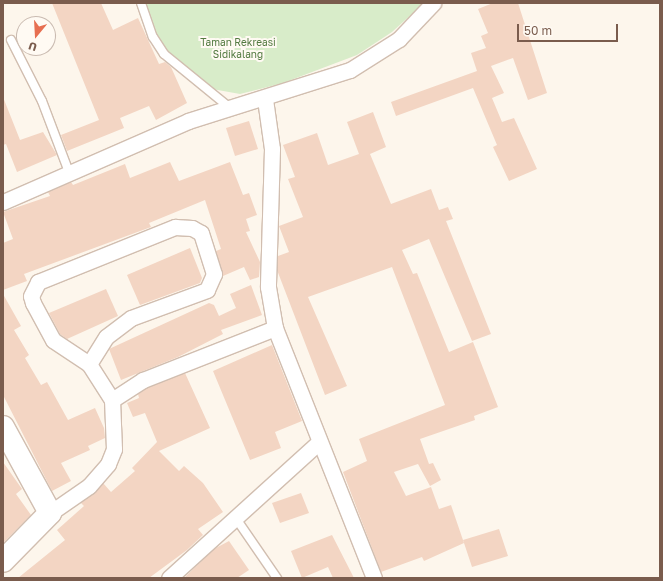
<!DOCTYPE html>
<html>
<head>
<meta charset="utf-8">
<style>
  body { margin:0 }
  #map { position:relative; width:663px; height:581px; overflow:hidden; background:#fdf6ec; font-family:"Golos Text",sans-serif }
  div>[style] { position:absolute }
  .green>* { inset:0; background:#d8ecc9 }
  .building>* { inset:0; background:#f3d5c3 }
  .roads { filter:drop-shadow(1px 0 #d1beb0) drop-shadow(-1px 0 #d1beb0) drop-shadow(0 1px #d1beb0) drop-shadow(0 -1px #d1beb0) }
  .lane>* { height:8px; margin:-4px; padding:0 4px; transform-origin:4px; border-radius:4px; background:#fff }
  .street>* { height:15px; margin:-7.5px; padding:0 7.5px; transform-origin:7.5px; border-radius:7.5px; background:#fff }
  .secondary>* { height:22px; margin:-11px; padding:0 11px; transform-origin:11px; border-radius:11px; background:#fff }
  span { translate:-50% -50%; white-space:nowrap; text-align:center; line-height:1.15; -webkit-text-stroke:4px #fffaf3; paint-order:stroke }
  .park-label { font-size:10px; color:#537a41 }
  .frame { position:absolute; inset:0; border:4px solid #7a5c4d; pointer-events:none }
  .north { position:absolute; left:16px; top:16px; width:40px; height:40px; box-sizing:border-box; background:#fffaf3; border:1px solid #cabbb1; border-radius:50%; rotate:198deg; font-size:11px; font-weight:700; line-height:16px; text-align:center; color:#7a5c4d }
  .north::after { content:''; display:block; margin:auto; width:14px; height:18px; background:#e76f51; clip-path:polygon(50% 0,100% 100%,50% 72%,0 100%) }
  .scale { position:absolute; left:517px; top:24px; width:101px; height:18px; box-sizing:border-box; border:2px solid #7a5c4d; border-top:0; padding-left:5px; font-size:12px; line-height:14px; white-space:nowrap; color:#7a5c4d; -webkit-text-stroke:3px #fffaf3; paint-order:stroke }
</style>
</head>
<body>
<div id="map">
  <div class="green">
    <i style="clip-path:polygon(138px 3px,424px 3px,392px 32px,357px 55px,283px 83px,240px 94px,201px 87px,183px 72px,149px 30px)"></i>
  </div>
  <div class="building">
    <i style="clip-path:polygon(52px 3px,101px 3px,113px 30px,138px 18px,159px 64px,165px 62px,171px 67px,187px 103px,156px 120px,149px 106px,120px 118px,124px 128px,67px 151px,61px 135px,99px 120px)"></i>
    <i style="clip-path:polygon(493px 3px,518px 3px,547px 93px,528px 100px,513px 58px,491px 66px,504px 93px,492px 98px,502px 122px,514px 118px,537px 169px,509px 181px,493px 147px,497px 145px,473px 88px,396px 116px,391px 102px,477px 71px,471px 53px,486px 48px,481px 36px,488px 33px,478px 9px)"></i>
    <i style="clip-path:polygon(3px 97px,20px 140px,43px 132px,57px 155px,17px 172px,6px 144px,3px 145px)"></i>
    <i style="clip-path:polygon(373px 112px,386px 147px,370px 154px,391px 204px,431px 189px,439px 210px,448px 207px,453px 219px,446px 221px,491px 334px,472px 341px,429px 239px,402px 250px,413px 274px,417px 273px,449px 352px,473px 342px,498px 407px,474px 416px,475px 420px,420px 439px,429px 464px,433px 463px,441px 480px,430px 486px,418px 464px,394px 472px,406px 496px,431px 487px,439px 509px,451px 505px,464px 543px,424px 561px,422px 557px,381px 572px,343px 472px,367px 461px,359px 439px,445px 405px,392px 267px,308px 297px,347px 386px,325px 395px,277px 270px,278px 256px,289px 252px,279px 226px,303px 217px,288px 179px,295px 177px,283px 145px,317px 133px,328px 165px,359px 154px,347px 122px)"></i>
    <i style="clip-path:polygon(249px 121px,258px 149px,235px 156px,226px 128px)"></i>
    <i style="clip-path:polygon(170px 162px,179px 181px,230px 162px,243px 195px,249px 193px,257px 215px,246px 219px,250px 231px,246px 232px,260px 262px,259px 277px,250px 280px,244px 267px,223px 276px,216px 251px,221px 249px,205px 200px,149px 223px,151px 227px,24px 274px,27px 281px,3px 290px,3px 243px,13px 239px,3px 212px,50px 196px,48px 192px,71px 182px,73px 185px,125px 164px,130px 178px)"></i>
    <i style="clip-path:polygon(190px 248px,202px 278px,200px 283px,140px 305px,127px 275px)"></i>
    <i style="clip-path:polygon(251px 285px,262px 315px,221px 330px,223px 334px,178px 357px,121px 380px,109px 349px,209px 303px,214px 305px,219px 316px,236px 308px,230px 294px)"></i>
    <i style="clip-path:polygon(106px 289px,118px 316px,67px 339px,60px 334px,49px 313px)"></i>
    <i style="clip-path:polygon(3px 294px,21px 326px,14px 330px,29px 355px,25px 358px,41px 385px,47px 382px,68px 420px,95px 408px,104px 428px,105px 438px,88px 446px,90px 450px,61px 463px,71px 481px,52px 491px,3px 395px)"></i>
    <i style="clip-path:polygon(272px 345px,302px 421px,275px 432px,281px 448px,250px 460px,213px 371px)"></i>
    <i style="clip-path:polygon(185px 373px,210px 428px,159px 451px,179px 471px,184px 466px,203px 483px,223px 512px,198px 529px,203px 535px,187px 550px,149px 578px,18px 578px,65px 540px,57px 530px,84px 506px,81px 503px,103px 483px,111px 492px,135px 471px,132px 468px,157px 442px,145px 413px,133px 417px,127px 403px,139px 398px,138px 394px,147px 388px)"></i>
    <i style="clip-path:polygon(3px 462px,22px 489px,16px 494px,31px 515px,3px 543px)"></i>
    <i style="clip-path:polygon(301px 493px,309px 513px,280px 523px,272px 503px)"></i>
    <i style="clip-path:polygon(499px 529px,508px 556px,472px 567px,463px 540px)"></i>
    <i style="clip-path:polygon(332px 535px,354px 578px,333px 578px,328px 567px,302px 578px,291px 551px)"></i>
    <i style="clip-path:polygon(229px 541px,249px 570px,237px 578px,184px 578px,214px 549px)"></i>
  </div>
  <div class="roads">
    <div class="lane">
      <i style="left:141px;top:3px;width:36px;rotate:71deg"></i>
      <i style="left:153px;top:37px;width:20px;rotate:57deg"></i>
      <i style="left:164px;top:54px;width:84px;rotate:39.2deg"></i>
      <i style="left:11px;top:40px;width:68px;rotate:63.1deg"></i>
      <i style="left:42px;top:101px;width:76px;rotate:69.2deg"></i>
      <i style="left:235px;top:517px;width:74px;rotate:55.5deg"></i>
    </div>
    <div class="street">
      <i style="left:265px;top:99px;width:50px;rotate:82deg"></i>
      <i style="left:272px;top:149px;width:138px;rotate:91.7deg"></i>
      <i style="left:268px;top:287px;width:42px;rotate:80.3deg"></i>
      <i style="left:275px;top:328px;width:269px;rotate:68.4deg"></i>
      <i style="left:3px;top:202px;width:202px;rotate:-23.6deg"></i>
      <i style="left:188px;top:121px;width:170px;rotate:-17.5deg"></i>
      <i style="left:350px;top:70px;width:58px;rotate:-32.3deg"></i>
      <i style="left:399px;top:39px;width:50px;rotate:-46.6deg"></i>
      <i style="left:89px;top:364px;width:43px;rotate:-146.3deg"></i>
      <i style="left:53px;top:340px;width:42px;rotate:-118.4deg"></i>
      <i style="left:33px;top:303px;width:7px;rotate:-106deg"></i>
      <i style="left:31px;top:296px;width:16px;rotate:-63deg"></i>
      <i style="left:38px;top:282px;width:148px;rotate:-21.9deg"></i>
      <i style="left:175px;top:227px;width:17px;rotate:3deg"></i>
      <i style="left:192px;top:228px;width:10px;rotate:29deg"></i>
      <i style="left:201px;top:233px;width:43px;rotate:72.4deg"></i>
      <i style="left:214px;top:274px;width:17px;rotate:114deg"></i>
      <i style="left:207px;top:290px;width:81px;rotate:159.8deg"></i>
      <i style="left:131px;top:318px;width:31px;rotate:143deg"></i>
      <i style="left:106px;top:337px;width:32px;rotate:122deg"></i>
      <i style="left:89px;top:364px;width:43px;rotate:57.4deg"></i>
      <i style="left:50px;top:513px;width:47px;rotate:-34.7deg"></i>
      <i style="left:89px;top:486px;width:29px;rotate:-49deg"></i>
      <i style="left:108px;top:464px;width:16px;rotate:-68deg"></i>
      <i style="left:114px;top:449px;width:49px;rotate:-92.3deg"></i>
      <i style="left:112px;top:400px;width:37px;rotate:-33deg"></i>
      <i style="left:143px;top:380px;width:142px;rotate:-21.5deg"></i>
      <i style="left:169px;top:578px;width:201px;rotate:-42.2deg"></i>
    </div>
    <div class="secondary">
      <i style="left:3px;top:427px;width:98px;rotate:61.3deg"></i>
      <i style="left:50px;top:513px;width:67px;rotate:134.4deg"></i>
    </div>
  </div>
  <div class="park-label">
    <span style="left:238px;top:48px">Taman Rekreasi<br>Sidikalang</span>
  </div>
  <div class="frame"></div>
  <div class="north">U</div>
  <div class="scale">50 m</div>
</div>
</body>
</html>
